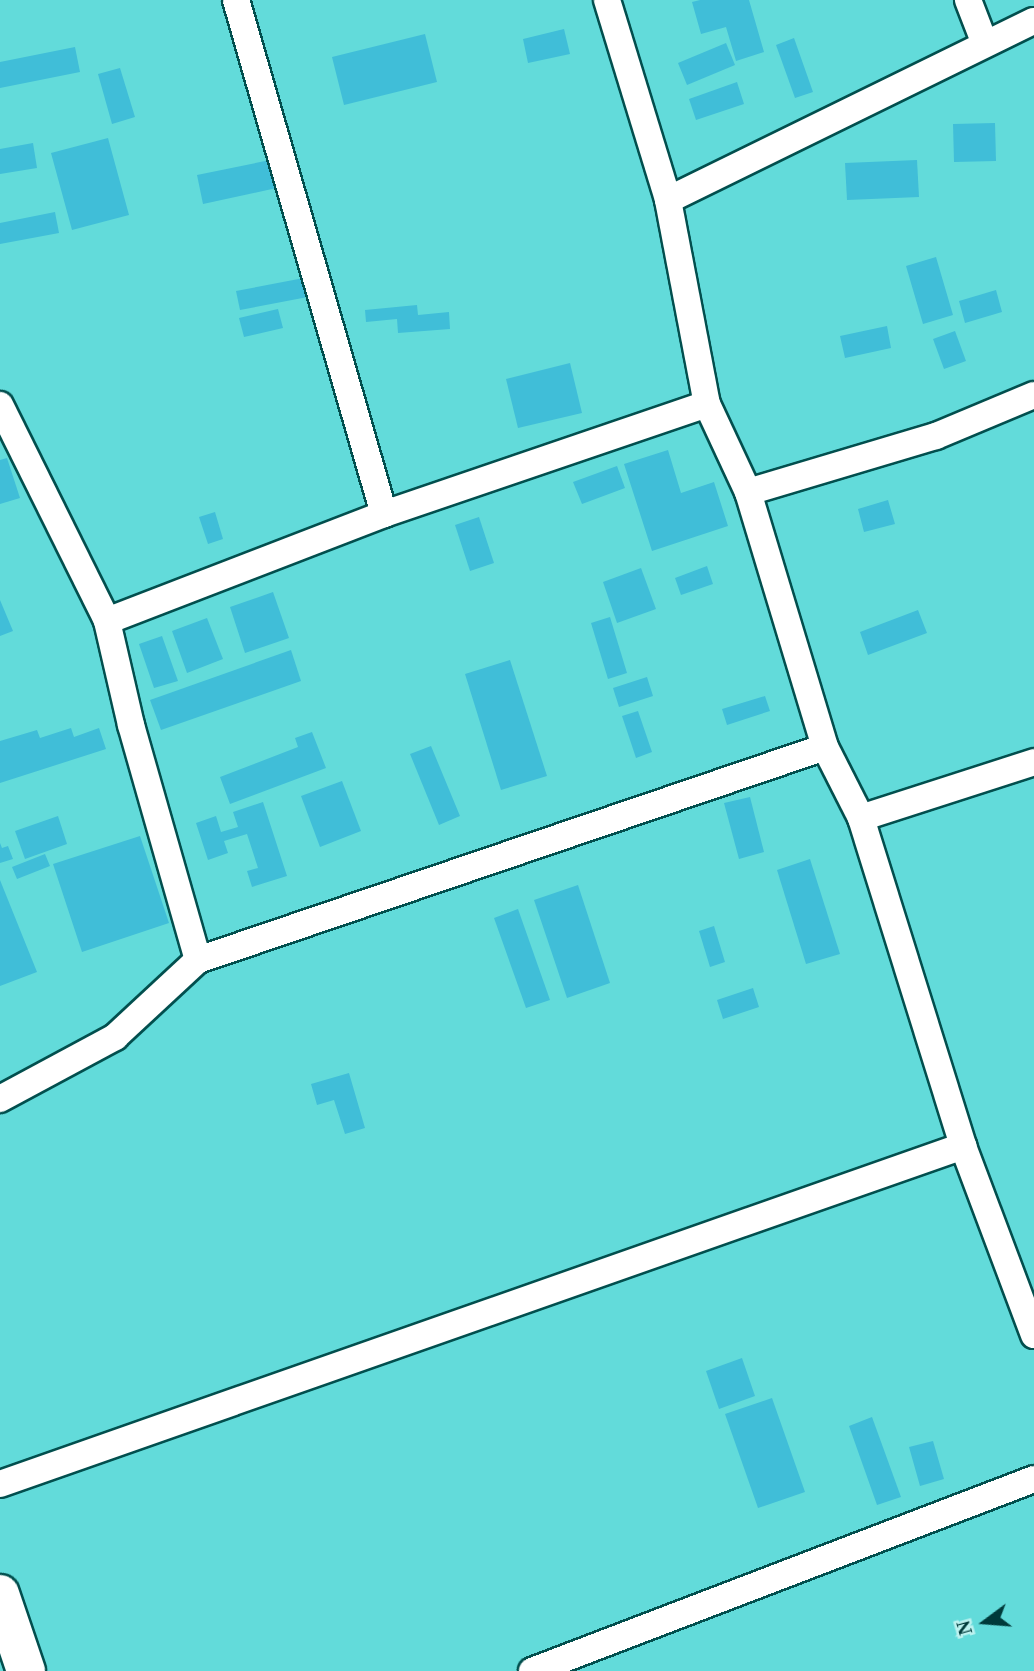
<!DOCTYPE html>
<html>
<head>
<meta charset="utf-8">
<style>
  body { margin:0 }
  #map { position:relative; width:1034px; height:1671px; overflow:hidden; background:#62dbda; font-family:"Times New Roman",serif }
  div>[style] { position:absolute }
  .building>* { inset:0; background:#40bed8 }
  .roads { filter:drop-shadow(2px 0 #024f4e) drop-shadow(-2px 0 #024f4e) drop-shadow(0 2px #024f4e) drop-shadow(0 -2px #024f4e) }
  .street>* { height:26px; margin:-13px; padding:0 13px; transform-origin:13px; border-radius:13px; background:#fff }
  .secondary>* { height:38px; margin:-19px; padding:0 19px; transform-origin:19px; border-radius:19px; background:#fff }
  span { translate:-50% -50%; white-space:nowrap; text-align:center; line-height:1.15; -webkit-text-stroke:5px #bcf2f0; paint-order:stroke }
  .north { position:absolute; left:950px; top:1587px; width:70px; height:70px; -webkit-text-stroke:5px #bcf2f0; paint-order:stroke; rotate:254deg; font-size:19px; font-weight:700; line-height:28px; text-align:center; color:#003a3a }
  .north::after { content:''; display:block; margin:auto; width:24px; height:32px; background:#003a3a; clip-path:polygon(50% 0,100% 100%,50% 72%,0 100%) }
</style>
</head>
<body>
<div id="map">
  <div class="building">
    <i style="clip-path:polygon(700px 0,749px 0,764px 52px,736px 61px,726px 27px,701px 34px,692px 2px)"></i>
    <i style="clip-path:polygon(564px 29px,570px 54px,528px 63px,523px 39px)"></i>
    <i style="clip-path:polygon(425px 34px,437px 82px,344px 105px,332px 57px)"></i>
    <i style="clip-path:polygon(794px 38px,813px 92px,795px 98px,776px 45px)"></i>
    <i style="clip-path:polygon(726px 43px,735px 65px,687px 85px,678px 63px)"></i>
    <i style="clip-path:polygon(75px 47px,80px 72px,0 88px,0 62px)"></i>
    <i style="clip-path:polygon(120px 68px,135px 117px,112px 124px,98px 74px)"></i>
    <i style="clip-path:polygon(737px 82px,744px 104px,696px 120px,689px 99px)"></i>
    <i style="clip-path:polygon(995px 123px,996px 161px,954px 162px,953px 124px)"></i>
    <i style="clip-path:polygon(108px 138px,129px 215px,72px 230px,51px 153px)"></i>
    <i style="clip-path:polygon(33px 143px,37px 168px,0 174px,0 149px)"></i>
    <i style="clip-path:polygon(275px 159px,281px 187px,203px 204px,197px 175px)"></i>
    <i style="clip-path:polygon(917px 160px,919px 197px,847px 200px,845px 163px)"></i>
    <i style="clip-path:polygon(55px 212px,59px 233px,0 244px,0 223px)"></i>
    <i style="clip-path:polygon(936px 257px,953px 315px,923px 324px,906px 266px)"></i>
    <i style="clip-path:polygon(309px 277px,313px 296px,240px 310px,236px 291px)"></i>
    <i style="clip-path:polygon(996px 290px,1002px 312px,965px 323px,959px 301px)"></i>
    <i style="clip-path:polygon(417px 305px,418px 315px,449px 312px,450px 329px,398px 333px,397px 319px,366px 322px,365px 310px)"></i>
    <i style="clip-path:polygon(278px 309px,283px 328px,244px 337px,239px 318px)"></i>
    <i style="clip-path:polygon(887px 326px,891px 348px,845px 358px,840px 336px)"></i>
    <i style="clip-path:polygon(955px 331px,966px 361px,944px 369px,933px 339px)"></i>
    <i style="clip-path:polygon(570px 363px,582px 413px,518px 428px,506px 379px)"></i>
    <i style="clip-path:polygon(668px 450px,681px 493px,714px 482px,728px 526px,652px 551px,624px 464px)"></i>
    <i style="clip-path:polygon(7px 458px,20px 498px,0 504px,0 460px)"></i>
    <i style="clip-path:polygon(617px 466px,625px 488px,582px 504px,573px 482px)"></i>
    <i style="clip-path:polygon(888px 500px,895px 524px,864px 532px,858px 509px)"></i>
    <i style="clip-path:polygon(215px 512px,223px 539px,208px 544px,199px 517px)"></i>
    <i style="clip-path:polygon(479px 517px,494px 563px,470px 571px,455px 525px)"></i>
    <i style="clip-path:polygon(707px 566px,713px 584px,681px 595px,675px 578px)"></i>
    <i style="clip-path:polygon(641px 568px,656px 609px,617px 623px,603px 582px)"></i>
    <i style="clip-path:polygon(273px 592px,289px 638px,245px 653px,230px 607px)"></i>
    <i style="clip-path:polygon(0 600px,13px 631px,0 636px)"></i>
    <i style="clip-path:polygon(918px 610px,927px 633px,868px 655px,860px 632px)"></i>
    <i style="clip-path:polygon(610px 617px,627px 673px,608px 679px,591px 623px)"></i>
    <i style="clip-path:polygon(207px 618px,223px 659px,187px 673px,172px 631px)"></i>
    <i style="clip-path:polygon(162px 636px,178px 681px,154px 688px,139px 644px)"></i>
    <i style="clip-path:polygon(291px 650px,301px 681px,161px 730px,150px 700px)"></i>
    <i style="clip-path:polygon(510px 660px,547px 776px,501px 790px,465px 674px)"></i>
    <i style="clip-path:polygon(647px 677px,653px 696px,619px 707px,613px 688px)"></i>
    <i style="clip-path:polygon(765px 696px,770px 711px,727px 725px,722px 709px)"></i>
    <i style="clip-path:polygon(638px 711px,652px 752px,636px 758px,622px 716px)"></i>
    <i style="clip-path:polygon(71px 728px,74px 737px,99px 728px,106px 749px,0 783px,0 741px,37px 730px,40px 738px)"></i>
    <i style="clip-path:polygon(312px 732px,326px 768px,230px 804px,220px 777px,298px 747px,295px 738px)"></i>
    <i style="clip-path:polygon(431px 746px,460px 816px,439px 825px,410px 754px)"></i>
    <i style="clip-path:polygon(342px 781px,361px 831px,320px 847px,301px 796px)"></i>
    <i style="clip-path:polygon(750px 797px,764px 852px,739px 859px,724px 803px)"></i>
    <i style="clip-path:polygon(263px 802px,287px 876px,252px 887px,247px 871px,258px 868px,247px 834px,224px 841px,228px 853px,208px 860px,196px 823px,216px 816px,221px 832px,238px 827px,233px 812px)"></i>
    <i style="clip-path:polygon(58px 816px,67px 844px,25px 859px,15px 831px)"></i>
    <i style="clip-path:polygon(140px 836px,169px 923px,82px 952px,53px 864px)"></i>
    <i style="clip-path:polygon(0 843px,2px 848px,8px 846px,13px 859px,0 863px)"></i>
    <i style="clip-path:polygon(45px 854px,50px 866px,17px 879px,12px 867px)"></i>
    <i style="clip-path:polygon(810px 859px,840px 954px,806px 964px,777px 870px)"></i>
    <i style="clip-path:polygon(0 880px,37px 972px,0 986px)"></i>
    <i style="clip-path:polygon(578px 885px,610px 983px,567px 998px,534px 900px)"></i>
    <i style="clip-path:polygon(518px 909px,550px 1000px,526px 1008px,494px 918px)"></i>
    <i style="clip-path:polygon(714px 926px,725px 962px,710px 967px,699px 931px)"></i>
    <i style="clip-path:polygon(753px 988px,759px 1007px,723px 1019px,717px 1000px)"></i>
    <i style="clip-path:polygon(349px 1073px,365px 1128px,345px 1134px,334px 1100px,317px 1105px,311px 1084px)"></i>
    <i style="clip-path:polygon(742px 1358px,755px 1396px,719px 1409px,706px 1371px)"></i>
    <i style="clip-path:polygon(772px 1398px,805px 1492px,758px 1508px,725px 1414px)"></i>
    <i style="clip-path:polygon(872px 1417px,901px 1497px,877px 1505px,849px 1426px)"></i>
    <i style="clip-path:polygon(933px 1441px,944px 1479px,920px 1486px,909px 1447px)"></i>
  </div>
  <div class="roads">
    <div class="street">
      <i style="left:236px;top:0;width:535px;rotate:73.94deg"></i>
      <i style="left:607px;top:0;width:209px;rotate:73deg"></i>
      <i style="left:668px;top:200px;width:208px;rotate:79.2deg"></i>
      <i style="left:707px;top:404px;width:97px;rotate:65deg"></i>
      <i style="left:748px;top:492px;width:266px;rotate:73.2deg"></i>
      <i style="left:825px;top:747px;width:80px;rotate:63.1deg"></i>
      <i style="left:861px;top:818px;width:343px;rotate:72.7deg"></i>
      <i style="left:963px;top:1146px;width:202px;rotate:69.4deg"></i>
      <i style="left:968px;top:0;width:47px;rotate:68.9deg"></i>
      <i style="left:668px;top:200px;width:407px;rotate:-26.1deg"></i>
      <i style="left:0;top:405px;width:241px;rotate:63.6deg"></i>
      <i style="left:107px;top:621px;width:107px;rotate:77deg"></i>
      <i style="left:131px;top:725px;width:244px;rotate:74.1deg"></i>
      <i style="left:748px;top:492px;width:196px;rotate:-16.6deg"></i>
      <i style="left:936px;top:436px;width:106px;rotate:-22.7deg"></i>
      <i style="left:107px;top:621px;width:297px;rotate:-21.1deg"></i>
      <i style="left:384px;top:514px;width:341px;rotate:-18.8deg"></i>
      <i style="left:861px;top:818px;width:182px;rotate:-17.9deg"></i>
      <i style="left:0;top:1099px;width:131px;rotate:-28.3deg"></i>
      <i style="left:115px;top:1037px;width:113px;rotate:-42.9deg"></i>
      <i style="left:198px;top:960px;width:662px;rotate:-18.76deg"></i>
      <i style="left:0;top:1484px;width:1021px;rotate:-19.34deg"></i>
      <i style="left:532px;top:1671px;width:537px;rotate:-20.93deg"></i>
    </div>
    <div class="secondary">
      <i style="left:0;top:1594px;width:81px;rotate:71.3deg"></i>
    </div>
  </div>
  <div class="north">N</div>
</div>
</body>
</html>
